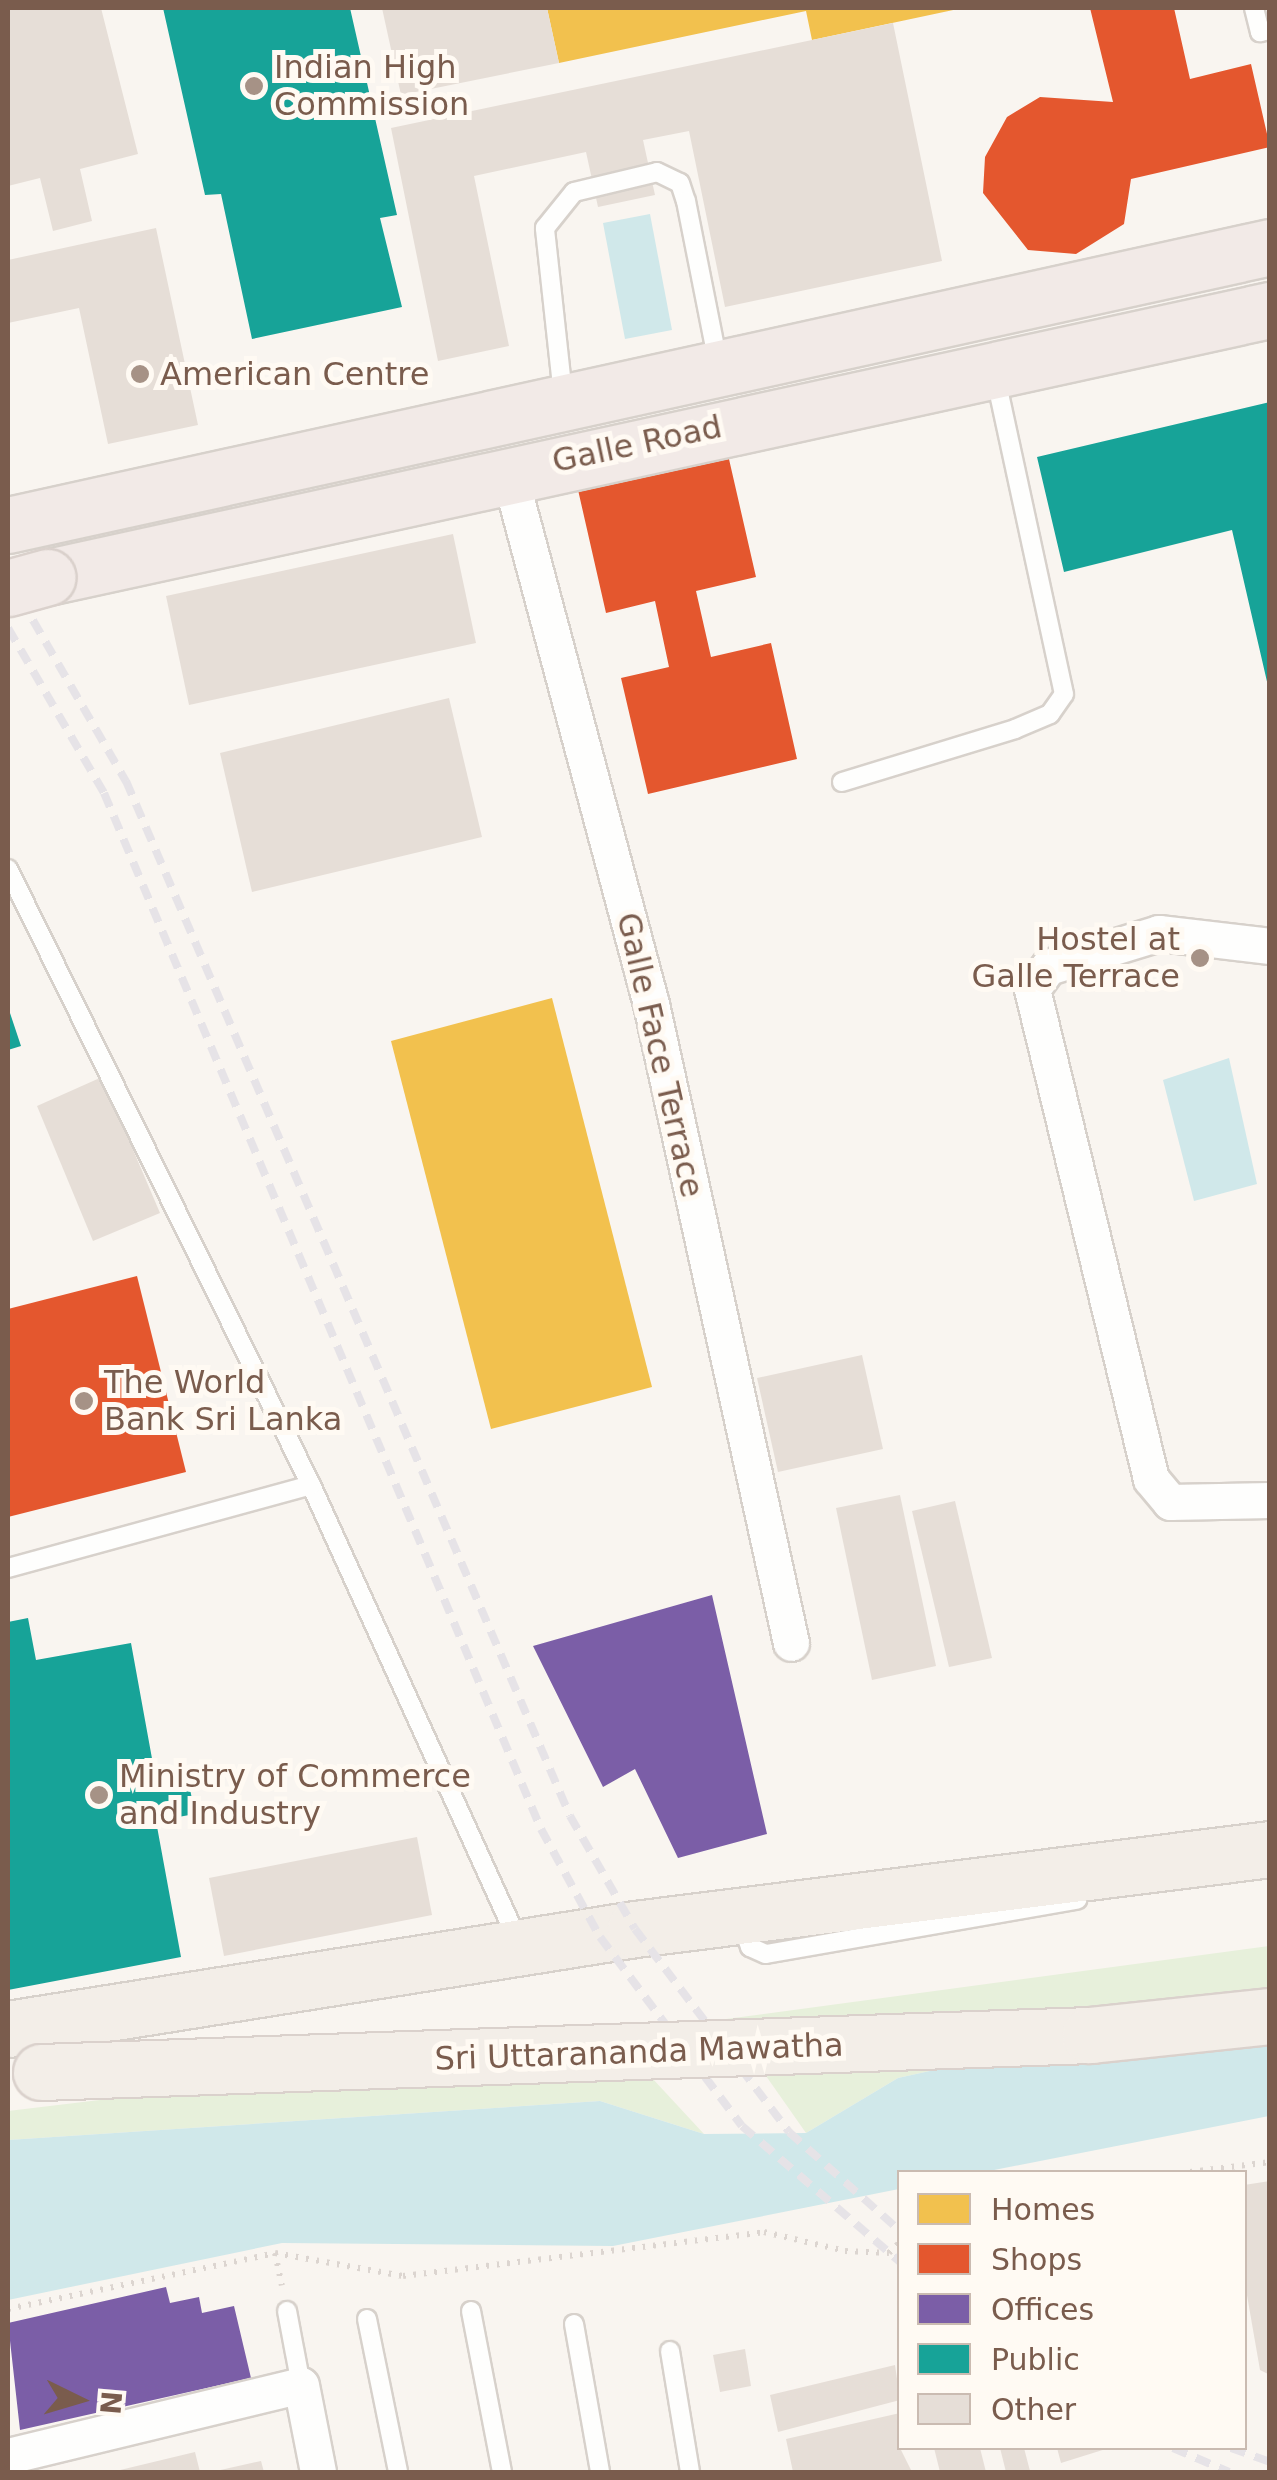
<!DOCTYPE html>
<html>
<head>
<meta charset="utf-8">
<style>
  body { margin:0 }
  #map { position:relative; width:1277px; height:2480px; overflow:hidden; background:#f9f5f0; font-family:"DejaVu Sans",sans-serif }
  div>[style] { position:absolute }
  .green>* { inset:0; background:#e7f0db }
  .water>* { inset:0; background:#d0e8ea }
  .homes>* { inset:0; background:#f2c14e }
  .shops>* { inset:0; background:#e4572e }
  .offices>* { inset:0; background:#7b5ea7 }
  .public>* { inset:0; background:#17a398 }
  .building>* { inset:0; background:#e6ded7 }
  .path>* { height:6px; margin-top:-3px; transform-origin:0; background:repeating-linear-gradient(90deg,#dcd5d0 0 2.5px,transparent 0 10.5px) }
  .roads { filter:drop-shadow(2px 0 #d7d1cb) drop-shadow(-2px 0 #d7d1cb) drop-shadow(0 2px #d7d1cb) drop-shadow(0 -2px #d7d1cb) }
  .lane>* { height:18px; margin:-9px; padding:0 9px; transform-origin:9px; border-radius:9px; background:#fefefd }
  .street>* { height:35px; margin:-17.5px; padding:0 17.5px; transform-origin:17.5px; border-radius:17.5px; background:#fefefd }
  .primary>* { height:55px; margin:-27.5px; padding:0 27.5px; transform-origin:27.5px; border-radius:27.5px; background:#f3eee8 }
  .highway>* { height:55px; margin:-27.5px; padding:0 27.5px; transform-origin:27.5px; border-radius:27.5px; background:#f2eae7 }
  .rail>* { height:8px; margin-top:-4px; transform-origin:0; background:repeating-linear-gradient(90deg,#e6e3e7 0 15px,transparent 0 25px) }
  .bridges { filter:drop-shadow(2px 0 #dad1cc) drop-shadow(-2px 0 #dad1cc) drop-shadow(0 2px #dad1cc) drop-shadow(0 -2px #dad1cc) }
  .primary-bridge>* { height:55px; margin:-27.5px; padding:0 27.5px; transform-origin:27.5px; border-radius:27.5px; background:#f3eee8 }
  .highway-bridge>* { height:55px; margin:-27.5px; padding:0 27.5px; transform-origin:27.5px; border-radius:27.5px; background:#f2eae7 }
  .dots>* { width:28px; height:28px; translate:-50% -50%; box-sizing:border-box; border:5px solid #fffaf3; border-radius:50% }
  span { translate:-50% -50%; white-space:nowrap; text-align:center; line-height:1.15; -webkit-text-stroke:10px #fffaf3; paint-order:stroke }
  .poi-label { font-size:32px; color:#7a5c4d }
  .left { translate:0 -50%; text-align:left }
  .right { translate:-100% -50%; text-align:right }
  .street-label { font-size:32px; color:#7a5c4d }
  .frame { position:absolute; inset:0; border:10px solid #7a5c4d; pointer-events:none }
  .legend { position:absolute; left:897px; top:2170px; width:350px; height:280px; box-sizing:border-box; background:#fffaf3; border:2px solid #cabbb1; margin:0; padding:12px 18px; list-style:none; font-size:30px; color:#7a5c4d }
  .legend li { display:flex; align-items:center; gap:20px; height:50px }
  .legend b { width:50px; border:2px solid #cabbb1 }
  .north { position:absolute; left:30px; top:2350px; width:100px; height:100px; -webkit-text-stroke:8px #fffaf3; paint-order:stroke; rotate:95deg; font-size:28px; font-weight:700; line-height:40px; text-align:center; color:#7a5c4d }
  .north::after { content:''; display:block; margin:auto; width:35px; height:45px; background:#7a5c4d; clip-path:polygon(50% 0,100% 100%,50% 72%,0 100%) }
</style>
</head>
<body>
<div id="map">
  <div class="green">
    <i style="clip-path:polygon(1269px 1946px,1269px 1996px,898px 2078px,806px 2133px,726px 2019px)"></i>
    <i style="clip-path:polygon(652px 2078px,704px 2134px,600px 2101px,8px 2140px,8px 2111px,183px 2090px)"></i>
  </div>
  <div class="water">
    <i style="clip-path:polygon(650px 214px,672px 330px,625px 339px,603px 223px)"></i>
    <i style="clip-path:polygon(1229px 1058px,1257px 1184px,1194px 1201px,1163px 1080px)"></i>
    <i style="clip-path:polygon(1269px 1996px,1269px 2116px,984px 2172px,900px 2172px,899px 2189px,613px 2246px,282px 2243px,8px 2300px,8px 2140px,600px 2101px,704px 2134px,806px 2133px,898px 2078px)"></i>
  </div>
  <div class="homes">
    <i style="clip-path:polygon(547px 8px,958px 8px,958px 9px,812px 40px,806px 11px,559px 63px)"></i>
    <i style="clip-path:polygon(552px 998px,652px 1387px,491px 1429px,391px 1041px)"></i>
  </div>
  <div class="shops">
    <i style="clip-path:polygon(1090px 8px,1174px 8px,1190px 79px,1251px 64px,1270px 147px,1131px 179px,1124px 224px,1076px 254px,1028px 250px,983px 193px,985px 157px,1007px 117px,1040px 97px,1113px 102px)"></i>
    <i style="clip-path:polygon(726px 446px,756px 577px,696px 591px,711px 657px,771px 643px,797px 759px,648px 794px,621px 678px,669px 667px,655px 601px,606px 613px,576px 481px)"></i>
    <i style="clip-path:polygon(137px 1276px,186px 1472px,8px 1517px,8px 1309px)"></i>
  </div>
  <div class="offices">
    <i style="clip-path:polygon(712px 1595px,767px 1834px,678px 1858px,635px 1769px,603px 1787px,533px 1646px)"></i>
    <i style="clip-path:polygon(166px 2287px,170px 2303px,199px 2297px,202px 2313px,234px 2306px,251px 2378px,20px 2430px,8px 2323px)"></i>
  </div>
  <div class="public">
    <i style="clip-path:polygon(163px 8px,350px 8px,397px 215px,380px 218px,402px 307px,252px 339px,221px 194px,205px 195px)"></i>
    <i style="clip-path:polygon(1270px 402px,1270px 686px,1268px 686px,1232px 530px,1064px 572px,1037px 457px)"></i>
    <i style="clip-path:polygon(8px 1007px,21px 1046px,8px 1050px)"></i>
    <i style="clip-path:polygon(28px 1618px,36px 1660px,131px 1643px,155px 1775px,186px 1769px,195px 1814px,156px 1821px,181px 1957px,8px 1990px,8px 1622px)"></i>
  </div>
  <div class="building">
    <i style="clip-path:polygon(8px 8px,101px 8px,138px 154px,80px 169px,92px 221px,53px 231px,40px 178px,8px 186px)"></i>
    <i style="clip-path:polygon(382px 8px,547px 8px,559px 63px,401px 95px)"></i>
    <i style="clip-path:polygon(893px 23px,942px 261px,725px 307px,689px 131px,643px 140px,655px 195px,598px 207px,586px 152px,474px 176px,509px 346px,438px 361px,391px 128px)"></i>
    <i style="clip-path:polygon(156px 228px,198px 425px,108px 444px,79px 308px,8px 323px,8px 260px)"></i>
    <i style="clip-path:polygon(453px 534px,476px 643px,189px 705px,166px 596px)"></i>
    <i style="clip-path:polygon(449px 698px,482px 837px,252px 892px,220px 753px)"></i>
    <i style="clip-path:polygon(102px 1077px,160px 1213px,93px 1241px,37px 1106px)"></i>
    <i style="clip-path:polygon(862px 1355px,883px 1449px,778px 1472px,757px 1378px)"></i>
    <i style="clip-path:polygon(900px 1495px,936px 1666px,872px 1680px,836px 1508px)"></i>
    <i style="clip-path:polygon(955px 1501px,992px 1658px,949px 1667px,912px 1511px)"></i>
    <i style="clip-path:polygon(417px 1837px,432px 1915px,224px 1956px,209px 1878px)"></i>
    <i style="clip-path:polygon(1270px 2181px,1270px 2375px,1260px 2370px,1244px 2278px,1244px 2185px)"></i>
    <i style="clip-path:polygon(745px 2349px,751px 2386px,720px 2392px,713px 2355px)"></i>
    <i style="clip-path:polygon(895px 2365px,900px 2400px,778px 2432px,770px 2395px)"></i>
    <i style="clip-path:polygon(900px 2413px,900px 2448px,912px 2472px,793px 2472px,786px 2439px)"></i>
    <i style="clip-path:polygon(934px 2448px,980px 2448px,986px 2472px,940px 2472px)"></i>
    <i style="clip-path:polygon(1000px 2448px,1024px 2448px,1030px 2471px,1006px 2472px)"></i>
    <i style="clip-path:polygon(1057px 2448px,1109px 2448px,1061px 2463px)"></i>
    <i style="clip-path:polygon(195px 2452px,200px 2472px,117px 2472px,116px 2471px)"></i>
    <i style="clip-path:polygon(261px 2461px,264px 2472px,216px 2472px,216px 2471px)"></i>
  </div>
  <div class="path">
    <i style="left:1190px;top:2172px;width:81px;rotate:-7.1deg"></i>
    <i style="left:275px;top:2253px;width:33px;rotate:78deg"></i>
    <i style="left:8px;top:2309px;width:273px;rotate:-11.8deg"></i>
    <i style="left:275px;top:2253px;width:130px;rotate:10.2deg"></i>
    <i style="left:403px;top:2276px;width:364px;rotate:-6.9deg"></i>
    <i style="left:764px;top:2232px;width:83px;rotate:13.2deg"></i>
    <i style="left:845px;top:2251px;width:44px;rotate:2.6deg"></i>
    <i style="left:889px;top:2253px;width:16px;rotate:-45deg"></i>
  </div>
  <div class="roads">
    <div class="lane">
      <i style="left:1254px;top:8px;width:25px;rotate:76deg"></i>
      <i style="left:1260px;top:32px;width:10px;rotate:-11deg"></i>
      <i style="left:563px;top:395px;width:168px;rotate:-96.2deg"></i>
      <i style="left:545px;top:228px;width:46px;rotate:-51.1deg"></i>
      <i style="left:574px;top:192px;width:85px;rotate:-13.5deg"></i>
      <i style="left:657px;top:172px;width:25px;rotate:26deg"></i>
      <i style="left:680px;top:183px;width:19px;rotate:72deg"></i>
      <i style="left:686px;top:201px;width:164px;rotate:78.8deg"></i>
      <i style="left:842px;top:782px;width:181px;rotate:-17deg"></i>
      <i style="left:1015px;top:729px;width:38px;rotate:-23deg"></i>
      <i style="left:1050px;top:714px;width:24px;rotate:-55deg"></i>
      <i style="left:1064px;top:694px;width:326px;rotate:-102.2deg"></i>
      <i style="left:8px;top:869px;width:686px;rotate:63.81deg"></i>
      <i style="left:311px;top:1485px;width:503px;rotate:65.57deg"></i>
      <i style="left:8px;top:1568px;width:314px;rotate:-15.3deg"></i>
      <i style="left:741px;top:1923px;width:26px;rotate:69deg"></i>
      <i style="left:750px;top:1947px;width:17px;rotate:24deg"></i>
      <i style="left:766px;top:1954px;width:316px;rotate:-9.9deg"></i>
      <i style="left:287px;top:2311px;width:75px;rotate:79.3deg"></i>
      <i style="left:471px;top:2311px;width:164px;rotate:79.1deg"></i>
      <i style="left:367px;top:2319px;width:156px;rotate:78.5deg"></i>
      <i style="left:574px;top:2324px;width:150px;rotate:80deg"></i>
      <i style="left:670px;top:2351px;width:123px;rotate:80.6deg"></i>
    </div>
    <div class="street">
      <i style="left:509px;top:473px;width:550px;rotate:75.03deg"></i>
      <i style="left:651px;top:1004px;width:654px;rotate:77.64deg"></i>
      <i style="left:1270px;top:946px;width:112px;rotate:-173.3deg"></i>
      <i style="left:1159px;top:933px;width:116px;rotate:163deg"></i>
      <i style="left:1048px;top:967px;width:27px;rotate:126deg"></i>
      <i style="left:1032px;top:989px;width:504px;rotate:76.35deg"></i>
      <i style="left:1151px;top:1479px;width:30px;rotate:50deg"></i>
      <i style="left:1170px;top:1502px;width:100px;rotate:-1.1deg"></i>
      <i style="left:8px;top:2456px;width:301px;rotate:-13.6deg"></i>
      <i style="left:301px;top:2385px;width:89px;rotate:78.9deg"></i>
    </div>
    <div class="primary">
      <i style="left:8px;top:2029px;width:635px;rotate:-9.06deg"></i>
      <i style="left:635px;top:1929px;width:640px;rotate:-7.18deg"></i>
    </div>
    <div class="highway">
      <i style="left:8px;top:525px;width:1292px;rotate:-12.42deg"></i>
      <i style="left:48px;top:577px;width:1251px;rotate:-12.33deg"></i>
    </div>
  </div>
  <div class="rail">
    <i style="left:8px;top:577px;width:236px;rotate:60deg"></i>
    <i style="left:126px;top:781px;width:1126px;rotate:66.78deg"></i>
    <i style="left:570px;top:1816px;width:130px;rotate:60.1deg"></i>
    <i style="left:635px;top:1929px;width:255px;rotate:52.8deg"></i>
    <i style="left:789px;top:2132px;width:149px;rotate:41.7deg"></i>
    <i style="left:8px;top:628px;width:191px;rotate:59.8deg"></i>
    <i style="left:104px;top:793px;width:1124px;rotate:67.13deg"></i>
    <i style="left:541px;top:1829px;width:123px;rotate:61.4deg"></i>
    <i style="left:600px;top:1937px;width:236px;rotate:53.1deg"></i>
    <i style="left:742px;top:2126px;width:208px;rotate:40.7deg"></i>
    <i style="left:1173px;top:2448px;width:61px;rotate:23.2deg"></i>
    <i style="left:1231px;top:2448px;width:41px;rotate:19.7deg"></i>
  </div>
  <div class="bridges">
    <div class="primary-bridge">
      <i style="left:41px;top:2072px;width:1050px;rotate:-2.02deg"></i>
      <i style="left:1090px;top:2035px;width:181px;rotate:-6deg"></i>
    </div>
    <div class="highway-bridge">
      <i style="left:8px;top:588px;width:41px;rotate:-15.4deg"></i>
    </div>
  </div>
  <div class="dots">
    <i style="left:254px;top:86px;background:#a69286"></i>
    <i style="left:140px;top:374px;background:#a69286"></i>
    <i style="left:1200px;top:958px;background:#a69286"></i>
    <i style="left:84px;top:1401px;background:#a69286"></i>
    <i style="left:99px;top:1795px;background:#a69286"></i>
  </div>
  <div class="poi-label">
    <span class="left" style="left:274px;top:86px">Indian High<br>Commission</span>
    <span class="left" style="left:160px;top:374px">American Centre</span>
    <span class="right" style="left:1180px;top:958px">Hostel at<br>Galle Terrace</span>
    <span class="left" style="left:104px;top:1401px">The World<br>Bank Sri Lanka</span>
    <span class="left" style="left:119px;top:1795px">Ministry of Commerce<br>and Industry</span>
  </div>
  <div class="street-label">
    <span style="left:637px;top:444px;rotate:-12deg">Galle Road</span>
    <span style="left:660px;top:1055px;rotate:77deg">Galle Face Terrace</span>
    <span style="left:639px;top:2052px;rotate:-2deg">Sri Uttarananda Mawatha</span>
  </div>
  <div class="frame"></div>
  <ul class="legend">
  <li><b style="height:28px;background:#f2c14e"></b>Homes</li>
  <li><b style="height:28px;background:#e4572e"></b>Shops</li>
  <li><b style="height:28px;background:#7b5ea7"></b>Offices</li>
  <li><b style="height:28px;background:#17a398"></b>Public</li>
  <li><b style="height:28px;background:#e6ded7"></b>Other</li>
  </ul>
  <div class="north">N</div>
</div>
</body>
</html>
